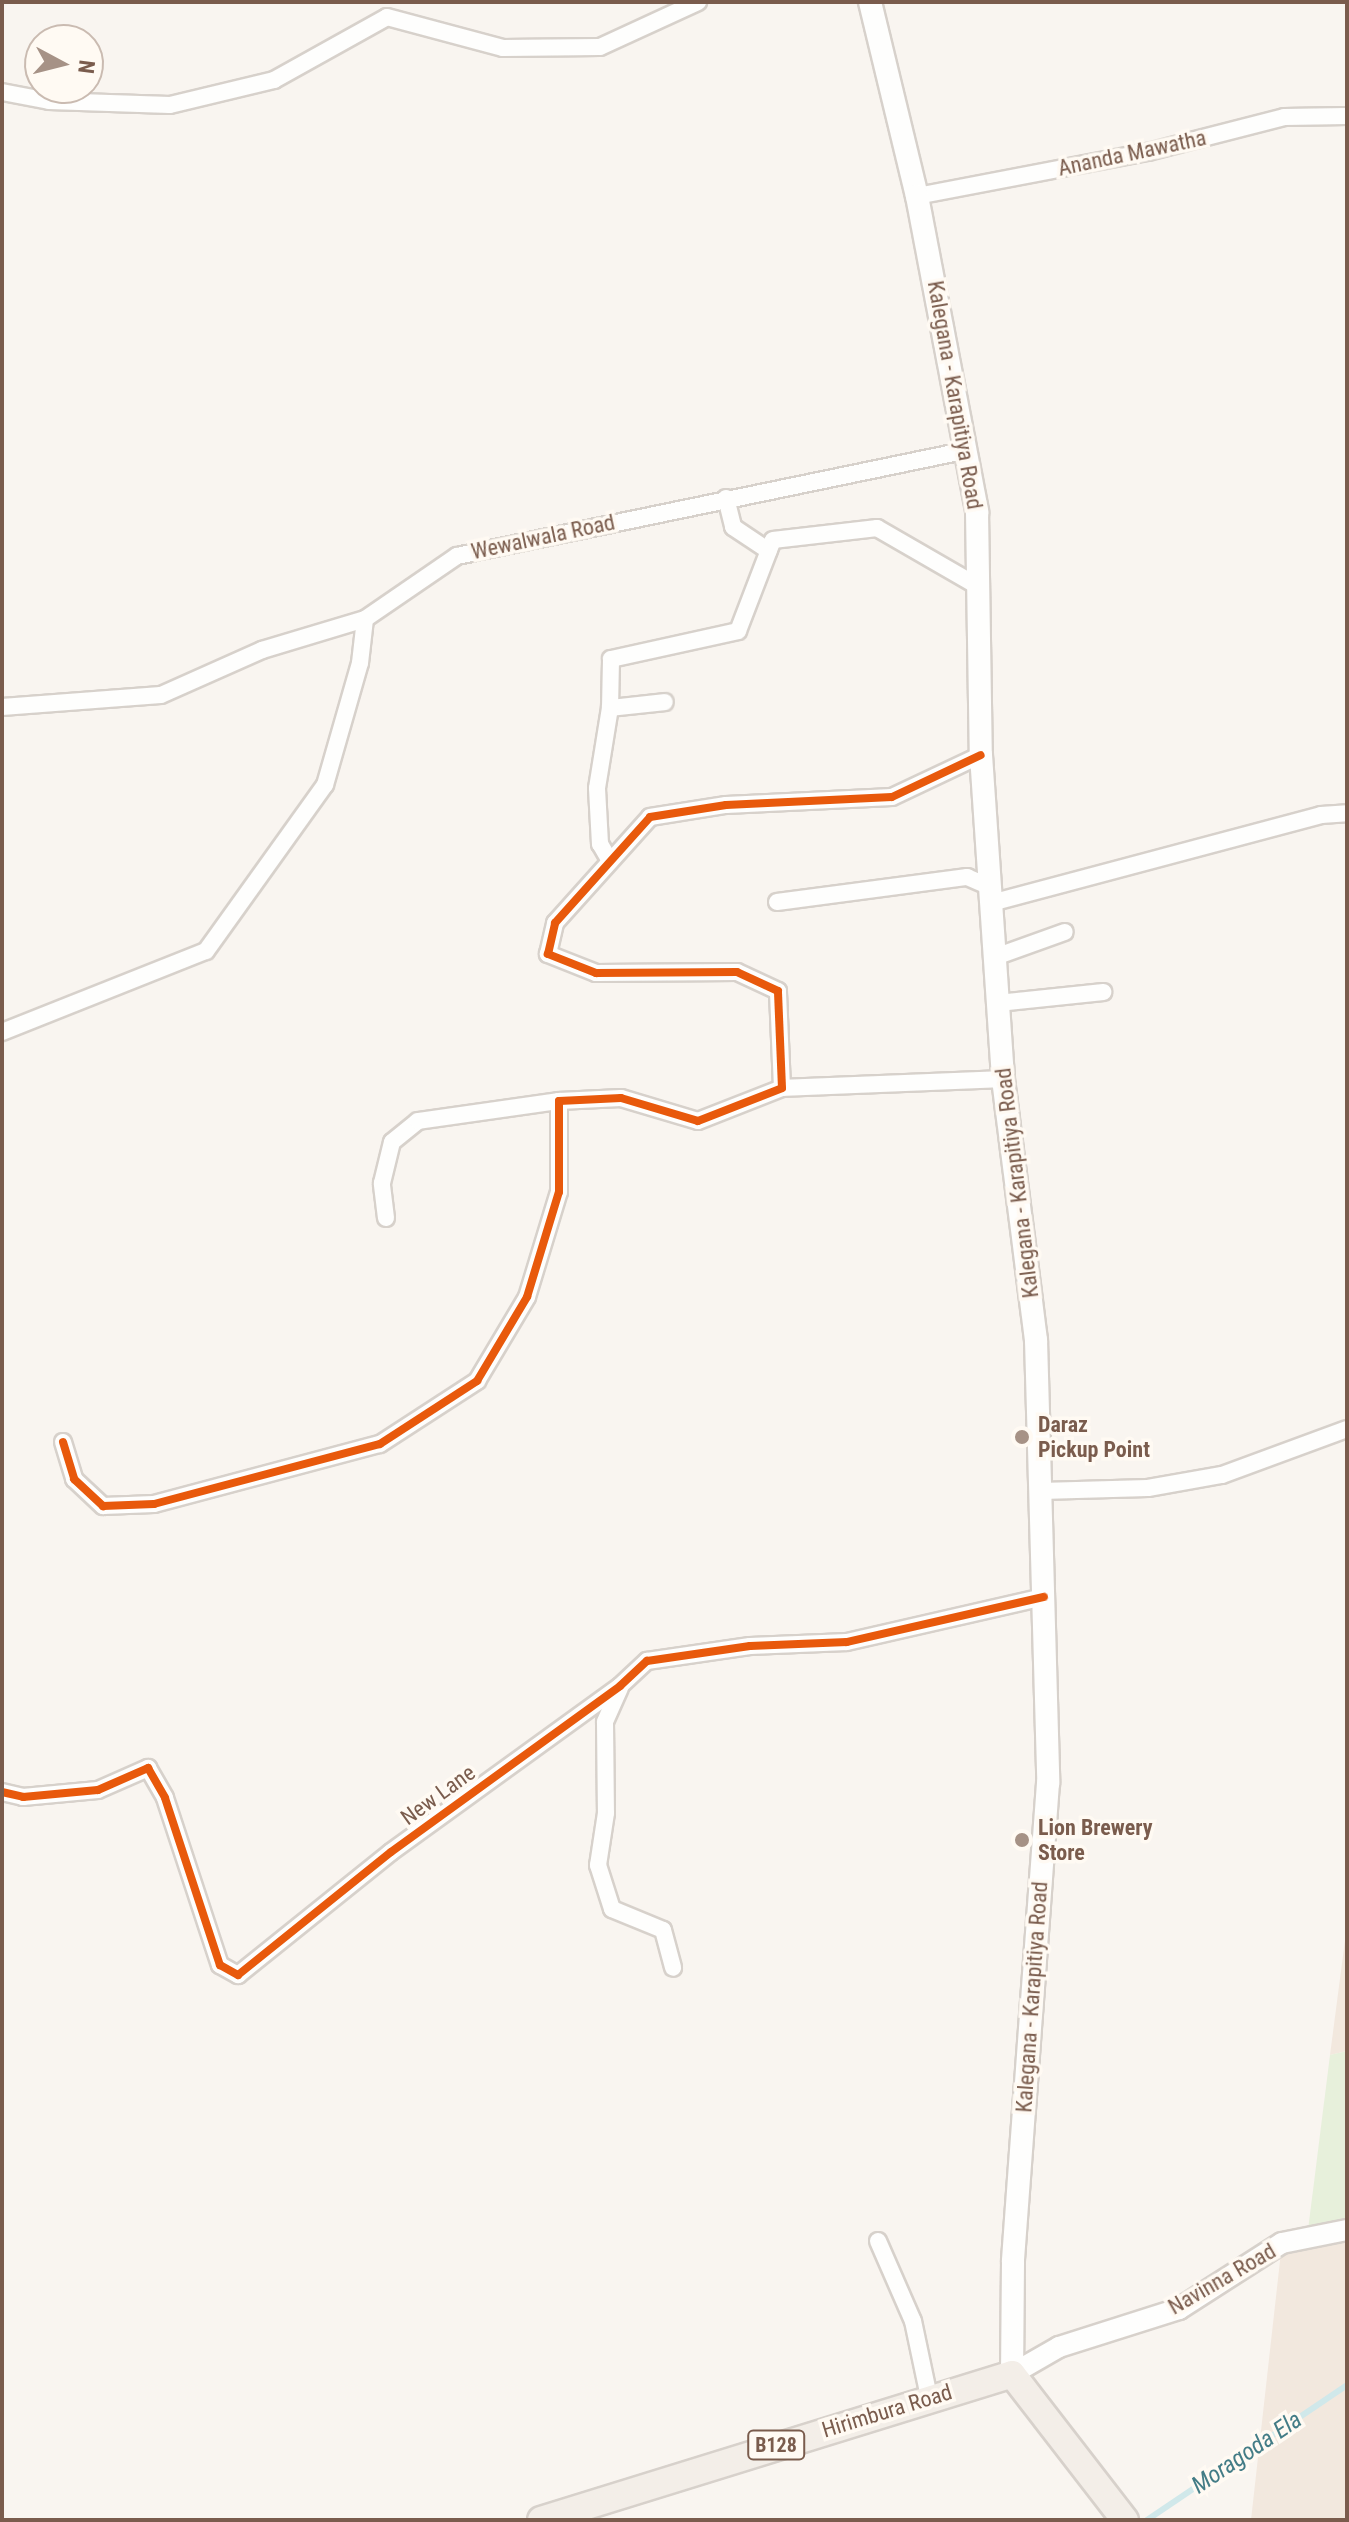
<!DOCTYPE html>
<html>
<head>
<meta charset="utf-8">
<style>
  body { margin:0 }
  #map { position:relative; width:1349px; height:2522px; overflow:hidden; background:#f9f5f0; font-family:"Roboto Condensed",sans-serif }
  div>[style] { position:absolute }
  .residential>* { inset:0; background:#f2e8de }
  .green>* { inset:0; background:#e7f0db }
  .stream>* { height:6px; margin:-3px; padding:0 3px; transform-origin:3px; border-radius:3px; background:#d0e8ea }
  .roads { filter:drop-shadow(2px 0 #d7d1cb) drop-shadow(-2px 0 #d7d1cb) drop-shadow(0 2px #d7d1cb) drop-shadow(0 -2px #d7d1cb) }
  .minor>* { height:16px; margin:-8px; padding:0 8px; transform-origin:8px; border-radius:8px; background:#fefefd }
  .tertiary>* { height:20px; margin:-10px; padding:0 10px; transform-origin:10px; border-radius:10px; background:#fefefd }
  .secondary>* { height:22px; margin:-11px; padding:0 11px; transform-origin:11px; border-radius:11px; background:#fefefd }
  .primary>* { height:26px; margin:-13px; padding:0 13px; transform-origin:13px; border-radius:13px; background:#f3eee8 }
  .cycleway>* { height:8px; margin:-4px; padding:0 4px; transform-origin:4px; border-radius:4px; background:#e8590c }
  .dots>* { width:22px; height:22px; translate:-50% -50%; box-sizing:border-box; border:4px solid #fffaf3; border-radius:50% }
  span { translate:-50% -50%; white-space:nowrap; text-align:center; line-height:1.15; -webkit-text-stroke:7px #fffaf3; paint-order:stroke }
  .shield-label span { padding:2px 6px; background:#fffaf3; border:2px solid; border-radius:6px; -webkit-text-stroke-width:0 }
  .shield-label { font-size:20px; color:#7a5c4d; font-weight:700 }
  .street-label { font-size:22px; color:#7a5c4d }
  .poi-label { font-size:22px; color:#7a5c4d; font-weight:700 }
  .left { translate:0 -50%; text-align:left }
  .water-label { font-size:24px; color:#437c86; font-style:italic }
  .frame { position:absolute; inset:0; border:4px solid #7a5c4d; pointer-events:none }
  .north { position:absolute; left:24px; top:24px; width:80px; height:80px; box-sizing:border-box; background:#fffaf3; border:2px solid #cabbb1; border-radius:50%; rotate:97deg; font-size:22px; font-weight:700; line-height:32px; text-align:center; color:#7a5c4d }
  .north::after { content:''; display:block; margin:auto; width:28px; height:36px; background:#a69286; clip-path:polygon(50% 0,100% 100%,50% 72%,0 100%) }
</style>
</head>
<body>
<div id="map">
  <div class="residential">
    <i style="clip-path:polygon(1347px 1925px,1347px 2051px,1330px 2055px)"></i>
    <i style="clip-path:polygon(1347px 2230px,1347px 2520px,1251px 2520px,1282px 2243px)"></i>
  </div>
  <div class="green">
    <i style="clip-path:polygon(1347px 2051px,1347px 2230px,1307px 2238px,1330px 2055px)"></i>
  </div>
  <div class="stream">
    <i style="left:1147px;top:2520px;width:241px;rotate:-34deg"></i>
  </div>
  <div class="roads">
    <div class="minor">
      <i style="left:2px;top:92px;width:48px;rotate:10.8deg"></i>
      <i style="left:49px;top:101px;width:121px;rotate:1.9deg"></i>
      <i style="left:170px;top:105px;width:107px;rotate:-13.5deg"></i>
      <i style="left:274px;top:80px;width:129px;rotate:-29.1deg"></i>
      <i style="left:387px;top:17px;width:120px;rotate:15deg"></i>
      <i style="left:503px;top:48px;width:97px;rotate:-0.6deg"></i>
      <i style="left:600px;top:47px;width:108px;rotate:-24.7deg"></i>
      <i style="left:917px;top:196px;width:235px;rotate:-10.8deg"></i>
      <i style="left:1148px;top:152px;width:140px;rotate:-14.4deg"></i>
      <i style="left:1284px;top:117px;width:63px;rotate:-0.9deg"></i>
      <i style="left:726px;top:498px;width:30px;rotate:76deg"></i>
      <i style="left:733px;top:527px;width:43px;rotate:33.7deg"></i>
      <i style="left:2px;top:707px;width:159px;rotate:-4.3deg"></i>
      <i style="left:161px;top:695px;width:111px;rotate:-24deg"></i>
      <i style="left:262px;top:650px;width:108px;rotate:-16.8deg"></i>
      <i style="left:365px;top:619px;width:112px;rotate:-34.4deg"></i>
      <i style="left:457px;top:556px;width:522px;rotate:-11.72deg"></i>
      <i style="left:610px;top:708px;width:55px;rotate:-6.2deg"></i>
      <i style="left:610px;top:861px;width:20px;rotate:-120deg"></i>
      <i style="left:600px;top:844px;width:56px;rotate:-93.1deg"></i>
      <i style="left:597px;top:788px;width:81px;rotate:-80.8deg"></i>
      <i style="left:610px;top:708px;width:49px;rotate:-88.8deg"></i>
      <i style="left:611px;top:659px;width:130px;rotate:-12.4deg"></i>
      <i style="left:738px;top:631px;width:97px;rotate:-69deg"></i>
      <i style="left:773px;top:540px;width:105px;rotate:-6.6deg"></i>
      <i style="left:877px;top:528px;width:118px;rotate:30deg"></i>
      <i style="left:777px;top:902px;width:192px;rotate:-7.5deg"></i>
      <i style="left:967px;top:877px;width:25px;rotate:23deg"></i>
      <i style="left:991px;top:903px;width:342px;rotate:-14.9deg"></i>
      <i style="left:1321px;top:815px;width:26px;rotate:-4deg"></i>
      <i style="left:995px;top:957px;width:74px;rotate:-19.7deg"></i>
      <i style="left:998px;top:1003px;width:106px;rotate:-6deg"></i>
      <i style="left:2px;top:1032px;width:219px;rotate:-21.7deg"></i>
      <i style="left:206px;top:951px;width:204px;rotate:-54.4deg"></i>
      <i style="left:325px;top:785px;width:127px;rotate:-74deg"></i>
      <i style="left:360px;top:663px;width:44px;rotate:-83.5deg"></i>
      <i style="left:782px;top:1088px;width:221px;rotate:-2.3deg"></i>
      <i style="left:386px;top:1218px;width:35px;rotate:-97deg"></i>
      <i style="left:382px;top:1183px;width:42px;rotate:-76.3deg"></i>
      <i style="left:392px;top:1142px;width:33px;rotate:-39deg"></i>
      <i style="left:418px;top:1121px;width:142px;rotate:-8.1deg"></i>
      <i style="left:63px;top:1442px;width:39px;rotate:73deg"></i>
      <i style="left:74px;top:1479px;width:40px;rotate:43deg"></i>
      <i style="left:103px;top:1506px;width:51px;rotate:-2.2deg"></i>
      <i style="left:154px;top:1504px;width:234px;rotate:-14.9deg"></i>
      <i style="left:380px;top:1444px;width:116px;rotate:-33deg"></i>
      <i style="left:477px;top:1381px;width:98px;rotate:-59.2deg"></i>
      <i style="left:527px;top:1297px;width:110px;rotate:-73.1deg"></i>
      <i style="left:559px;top:1192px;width:91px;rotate:-90deg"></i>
      <i style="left:559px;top:1101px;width:62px;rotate:-2.8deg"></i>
      <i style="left:621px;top:1098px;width:80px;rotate:16.6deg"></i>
      <i style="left:698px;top:1121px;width:90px;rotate:-21.4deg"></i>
      <i style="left:782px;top:1088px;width:97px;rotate:-92.4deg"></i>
      <i style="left:778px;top:991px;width:45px;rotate:-155.1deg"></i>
      <i style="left:737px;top:972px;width:141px;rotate:179.6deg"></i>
      <i style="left:596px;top:973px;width:52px;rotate:-158.4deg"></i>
      <i style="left:548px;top:954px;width:32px;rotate:-77deg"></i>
      <i style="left:555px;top:923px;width:142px;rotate:-48.1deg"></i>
      <i style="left:650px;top:817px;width:77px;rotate:-9deg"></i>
      <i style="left:726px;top:805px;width:166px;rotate:-2.8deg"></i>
      <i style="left:892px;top:797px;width:98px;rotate:-25.3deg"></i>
      <i style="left:1041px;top:1491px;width:107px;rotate:-1.6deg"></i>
      <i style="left:1148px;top:1488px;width:75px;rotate:-10deg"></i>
      <i style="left:1222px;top:1475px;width:133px;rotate:-20.2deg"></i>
      <i style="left:620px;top:1688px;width:37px;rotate:114deg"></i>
      <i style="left:605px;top:1722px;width:91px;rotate:89.4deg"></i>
      <i style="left:606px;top:1813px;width:53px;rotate:98.7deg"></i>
      <i style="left:598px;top:1865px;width:46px;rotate:72.3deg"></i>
      <i style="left:612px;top:1909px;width:55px;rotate:22.4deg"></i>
      <i style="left:663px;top:1930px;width:39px;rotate:75deg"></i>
      <i style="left:2px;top:1792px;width:22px;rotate:13deg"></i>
      <i style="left:23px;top:1797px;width:75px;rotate:-5.3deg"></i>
      <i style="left:98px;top:1790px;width:55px;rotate:-23.7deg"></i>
      <i style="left:148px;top:1768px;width:34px;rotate:60deg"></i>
      <i style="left:165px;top:1798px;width:176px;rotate:71.8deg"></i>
      <i style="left:220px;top:1965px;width:21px;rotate:29deg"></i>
      <i style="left:238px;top:1975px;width:196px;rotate:-38.8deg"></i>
      <i style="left:391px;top:1852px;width:283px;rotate:-35.9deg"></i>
      <i style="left:620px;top:1686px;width:37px;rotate:-43deg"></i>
      <i style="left:647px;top:1661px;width:104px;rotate:-8.3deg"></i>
      <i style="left:750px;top:1646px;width:97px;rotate:-2.4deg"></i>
      <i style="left:847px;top:1642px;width:202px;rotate:-12.9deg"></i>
      <i style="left:878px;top:2241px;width:87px;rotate:66.4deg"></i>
      <i style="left:913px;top:2321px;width:78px;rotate:78.1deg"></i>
    </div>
    <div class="tertiary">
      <i style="left:1012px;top:2374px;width:54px;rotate:-29.9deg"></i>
      <i style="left:1059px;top:2347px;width:126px;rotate:-17.6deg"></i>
      <i style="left:1179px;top:2309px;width:122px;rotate:-32.7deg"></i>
      <i style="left:1282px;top:2243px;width:66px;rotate:-11.3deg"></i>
    </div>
    <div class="secondary">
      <i style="left:870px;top:2px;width:200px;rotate:76.4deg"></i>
      <i style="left:917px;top:196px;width:322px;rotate:79.2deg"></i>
      <i style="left:977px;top:512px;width:243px;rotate:89.1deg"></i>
      <i style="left:981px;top:755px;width:325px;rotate:86.1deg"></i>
      <i style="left:1003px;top:1079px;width:263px;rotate:82.8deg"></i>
      <i style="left:1036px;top:1340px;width:443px;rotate:88.4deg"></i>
      <i style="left:1048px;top:1783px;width:480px;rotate:94.2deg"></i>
      <i style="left:1013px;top:2262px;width:112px;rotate:90.5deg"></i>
    </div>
    <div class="primary">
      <i style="left:541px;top:2520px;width:493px;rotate:-17.2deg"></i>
      <i style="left:1012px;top:2374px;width:185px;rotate:52.3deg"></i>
    </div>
  </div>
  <div class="cycleway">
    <i style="left:63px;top:1442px;width:39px;rotate:73deg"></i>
    <i style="left:74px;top:1479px;width:40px;rotate:43deg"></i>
    <i style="left:103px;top:1506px;width:51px;rotate:-2.2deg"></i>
    <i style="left:154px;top:1504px;width:234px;rotate:-14.9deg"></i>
    <i style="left:380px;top:1444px;width:116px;rotate:-33deg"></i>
    <i style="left:477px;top:1381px;width:98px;rotate:-59.2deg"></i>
    <i style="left:527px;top:1297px;width:110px;rotate:-73.1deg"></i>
    <i style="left:559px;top:1192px;width:91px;rotate:-90deg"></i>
    <i style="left:559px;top:1101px;width:62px;rotate:-2.8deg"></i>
    <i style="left:621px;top:1098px;width:80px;rotate:16.6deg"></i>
    <i style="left:698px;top:1121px;width:90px;rotate:-21.4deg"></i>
    <i style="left:782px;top:1088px;width:97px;rotate:-92.4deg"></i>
    <i style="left:778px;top:991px;width:45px;rotate:-155.1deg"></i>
    <i style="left:737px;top:972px;width:141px;rotate:179.6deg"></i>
    <i style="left:596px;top:973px;width:52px;rotate:-158.4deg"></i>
    <i style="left:548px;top:954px;width:32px;rotate:-77deg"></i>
    <i style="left:555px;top:923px;width:142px;rotate:-48.1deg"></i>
    <i style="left:650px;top:817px;width:77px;rotate:-9deg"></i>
    <i style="left:726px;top:805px;width:166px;rotate:-2.8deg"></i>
    <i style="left:892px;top:797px;width:98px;rotate:-25.3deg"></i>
    <i style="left:2px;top:1792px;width:22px;rotate:13deg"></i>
    <i style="left:23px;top:1797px;width:75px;rotate:-5.3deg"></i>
    <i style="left:98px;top:1790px;width:55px;rotate:-23.7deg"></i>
    <i style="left:148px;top:1768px;width:34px;rotate:60deg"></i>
    <i style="left:165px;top:1798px;width:176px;rotate:71.8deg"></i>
    <i style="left:220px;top:1965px;width:21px;rotate:29deg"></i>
    <i style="left:238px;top:1975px;width:196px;rotate:-38.8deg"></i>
    <i style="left:391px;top:1852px;width:283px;rotate:-35.9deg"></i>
    <i style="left:620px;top:1686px;width:37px;rotate:-43deg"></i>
    <i style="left:647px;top:1661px;width:104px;rotate:-8.3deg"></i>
    <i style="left:750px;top:1646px;width:97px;rotate:-2.4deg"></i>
    <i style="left:847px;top:1642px;width:202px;rotate:-12.9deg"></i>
  </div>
  <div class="dots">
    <i style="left:1022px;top:1437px;background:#a69286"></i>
    <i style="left:1022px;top:1840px;background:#a69286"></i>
  </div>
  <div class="shield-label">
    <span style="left:776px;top:2445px">B128</span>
  </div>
  <div class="street-label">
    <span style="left:1132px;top:153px;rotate:-12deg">Ananda Mawatha</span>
    <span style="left:955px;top:395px;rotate:80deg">Kalegana - Karapitiya Road</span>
    <span style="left:543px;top:537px;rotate:-12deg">Wewalwala Road</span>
    <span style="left:1017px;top:1183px;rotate:-97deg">Kalegana - Karapitiya Road</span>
    <span style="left:438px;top:1795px;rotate:-36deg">New Lane</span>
    <span style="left:1032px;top:1997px;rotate:-86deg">Kalegana - Karapitiya Road</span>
    <span style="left:1222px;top:2279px;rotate:-30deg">Navinna Road</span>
    <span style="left:887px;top:2411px;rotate:-17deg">Hirimbura Road</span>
  </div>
  <div class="poi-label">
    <span class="left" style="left:1038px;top:1437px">Daraz<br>Pickup Point</span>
    <span class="left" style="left:1038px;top:1840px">Lion Brewery<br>Store</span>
  </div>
  <div class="water-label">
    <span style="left:1247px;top:2453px;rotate:-34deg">Moragoda Ela</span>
  </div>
  <div class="frame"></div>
  <div class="north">N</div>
</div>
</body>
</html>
